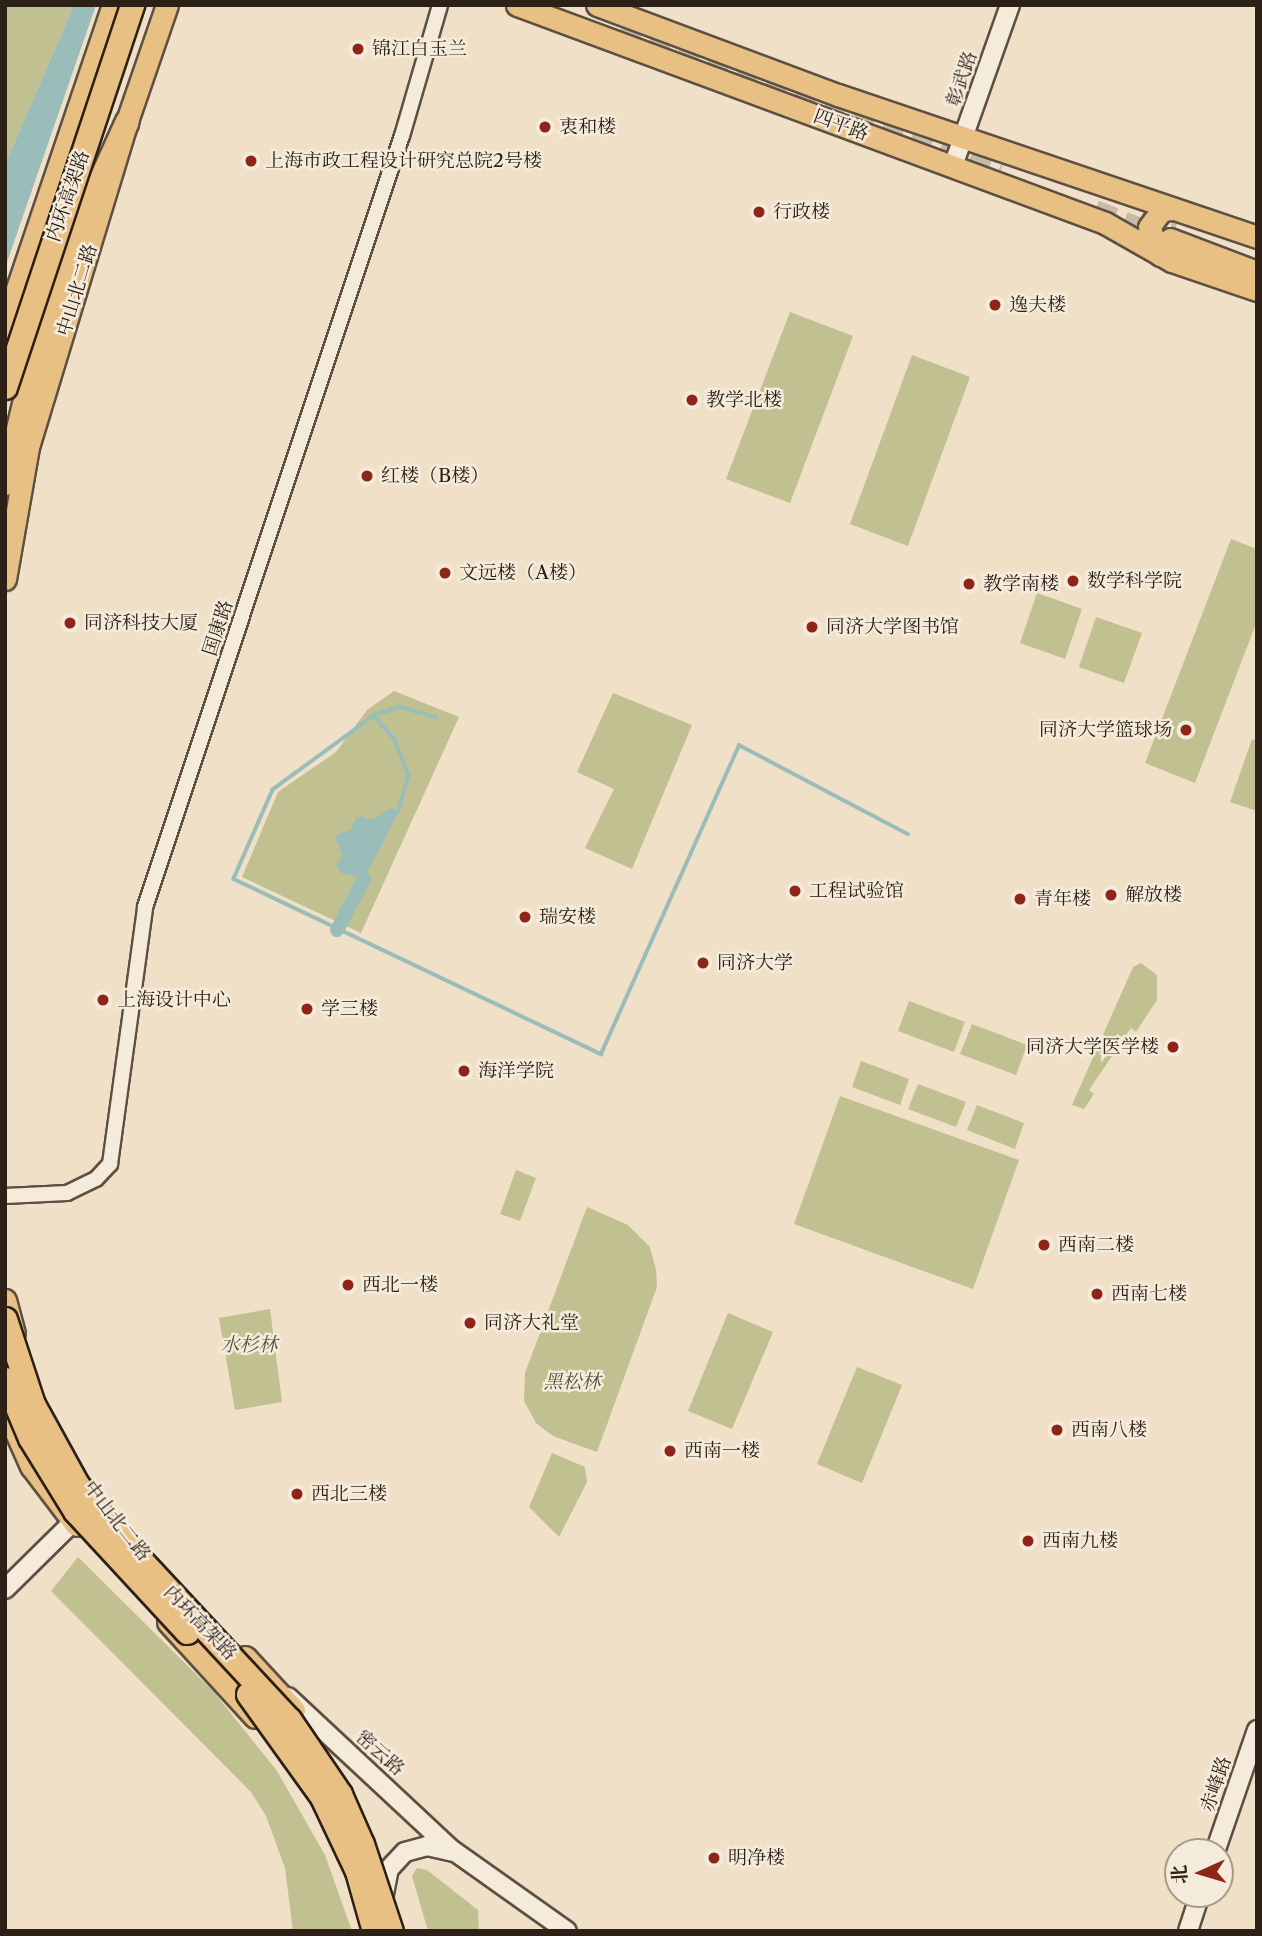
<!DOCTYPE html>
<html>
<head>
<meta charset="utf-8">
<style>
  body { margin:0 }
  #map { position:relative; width:1262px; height:1936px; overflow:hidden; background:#efe0c7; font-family:"Libre Caslon Text","Noto Serif SC",serif }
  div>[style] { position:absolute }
  .green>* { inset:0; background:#c0c091 }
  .water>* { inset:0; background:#9abdb9 }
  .stream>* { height:3.5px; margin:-1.75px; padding:0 1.75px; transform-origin:1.75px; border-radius:1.75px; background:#9abdb9 }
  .canal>* { height:14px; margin:-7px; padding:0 7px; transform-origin:7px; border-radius:7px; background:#9abdb9 }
  .primary-tunnel>* { height:21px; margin-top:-10.5px; transform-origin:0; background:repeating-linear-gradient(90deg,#c8baa4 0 21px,transparent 0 31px) }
  .roads { filter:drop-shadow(2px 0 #5d5043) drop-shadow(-2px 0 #5d5043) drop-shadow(0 2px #5d5043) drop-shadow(0 -2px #5d5043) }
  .minor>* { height:14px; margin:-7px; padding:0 7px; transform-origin:7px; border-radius:7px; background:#f5ebdb }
  .tertiary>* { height:18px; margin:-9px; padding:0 9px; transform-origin:9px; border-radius:9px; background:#f5ebdb }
  .primary>* { height:21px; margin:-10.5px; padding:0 10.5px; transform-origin:10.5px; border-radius:10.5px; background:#e8c084 }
  .trunk>* { height:23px; margin:-11.5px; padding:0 11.5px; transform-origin:11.5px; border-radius:11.5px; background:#e8c084 }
  .bridges { filter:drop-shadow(2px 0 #2c2017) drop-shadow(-2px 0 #2c2017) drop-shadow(0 2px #2c2017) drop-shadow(0 -2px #2c2017) }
  .trunk-bridge>* { height:23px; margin:-11.5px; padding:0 11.5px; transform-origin:11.5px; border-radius:11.5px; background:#e8c084 }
  .dots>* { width:19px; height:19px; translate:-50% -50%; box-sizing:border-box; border:4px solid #f5ebdb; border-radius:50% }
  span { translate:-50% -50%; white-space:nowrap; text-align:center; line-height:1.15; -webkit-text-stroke:5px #f5ebdb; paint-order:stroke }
  .poi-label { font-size:19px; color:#2c2017 }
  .left { translate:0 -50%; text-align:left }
  .right { translate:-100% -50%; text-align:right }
  .street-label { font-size:19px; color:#2c2017 }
  .park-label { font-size:19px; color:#58503c; font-style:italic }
  .frame { position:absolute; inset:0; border:7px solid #2c2017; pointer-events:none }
  .north { position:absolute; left:1164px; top:1838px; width:70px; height:70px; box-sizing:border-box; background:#f5ebdb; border:2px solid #a59a8d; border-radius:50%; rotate:266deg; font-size:19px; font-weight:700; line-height:28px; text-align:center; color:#2c2017 }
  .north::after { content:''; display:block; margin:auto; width:24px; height:32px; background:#8f2418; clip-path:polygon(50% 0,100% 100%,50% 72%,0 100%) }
</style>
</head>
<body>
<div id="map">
  <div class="green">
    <i style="clip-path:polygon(5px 5px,74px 5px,5px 164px)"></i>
    <i style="clip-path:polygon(790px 312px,853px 336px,790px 503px,726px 479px)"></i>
    <i style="clip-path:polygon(912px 355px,970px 377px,908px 546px,850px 524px)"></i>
    <i style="clip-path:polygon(1231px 539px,1257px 549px,1257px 621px,1195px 783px,1145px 763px)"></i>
    <i style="clip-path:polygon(1037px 593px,1082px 609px,1065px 659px,1020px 643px)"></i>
    <i style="clip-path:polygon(1096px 617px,1142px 633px,1124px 683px,1079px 667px)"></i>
    <i style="clip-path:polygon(394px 691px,459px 717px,361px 933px,242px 877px,278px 792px,336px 752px,367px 710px)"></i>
    <i style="clip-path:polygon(613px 693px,692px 725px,632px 869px,585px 848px,614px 789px,577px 772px)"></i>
    <i style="clip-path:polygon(1252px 739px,1257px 741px,1257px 811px,1230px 802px)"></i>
    <i style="clip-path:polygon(1141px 963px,1157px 975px,1157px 1000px,1136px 1032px,1131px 1028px,1089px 1090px,1094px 1094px,1084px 1109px,1072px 1105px,1133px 967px)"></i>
    <i style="clip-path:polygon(909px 1001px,965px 1022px,954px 1052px,898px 1031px)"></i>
    <i style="clip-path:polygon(972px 1024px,1027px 1045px,1016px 1075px,960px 1054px)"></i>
    <i style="clip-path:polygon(861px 1061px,909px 1079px,900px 1105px,852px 1087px)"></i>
    <i style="clip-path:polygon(918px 1084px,966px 1102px,956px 1127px,908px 1109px)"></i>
    <i style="clip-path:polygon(840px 1096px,1019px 1160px,973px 1289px,794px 1224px)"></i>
    <i style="clip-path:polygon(977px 1105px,1024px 1123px,1015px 1149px,967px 1130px)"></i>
    <i style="clip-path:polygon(516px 1170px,536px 1178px,520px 1221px,500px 1214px)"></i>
    <i style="clip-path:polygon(587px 1207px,628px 1225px,650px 1247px,656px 1270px,657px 1287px,597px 1452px,553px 1436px,536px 1423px,524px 1401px,525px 1373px)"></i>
    <i style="clip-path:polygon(270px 1309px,282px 1402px,235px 1410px,219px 1318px)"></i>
    <i style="clip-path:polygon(728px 1313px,773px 1332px,732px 1429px,688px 1411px)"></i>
    <i style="clip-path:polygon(857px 1367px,902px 1385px,862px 1483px,817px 1464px)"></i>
    <i style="clip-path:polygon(552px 1453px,585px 1467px,587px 1482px,559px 1537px,529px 1507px)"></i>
    <i style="clip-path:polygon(78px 1557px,213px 1691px,277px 1771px,325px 1855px,352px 1931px,293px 1931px,285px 1868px,266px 1816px,251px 1792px,51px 1591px)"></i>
    <i style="clip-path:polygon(417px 1868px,427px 1870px,478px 1910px,479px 1931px,428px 1931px,412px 1876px)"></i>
  </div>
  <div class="water">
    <i style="clip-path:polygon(74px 5px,96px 5px,5px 268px,5px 164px)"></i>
    <i style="clip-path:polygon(390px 808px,399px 811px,364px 879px,341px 873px,336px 865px,342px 855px,335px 836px,351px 829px,355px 819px,362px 816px,371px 820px)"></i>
  </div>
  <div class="stream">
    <i style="left:374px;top:716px;width:30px;rotate:48deg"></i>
    <i style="left:394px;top:738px;width:40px;rotate:68deg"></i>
    <i style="left:409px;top:775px;width:37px;rotate:106deg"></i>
    <i style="left:436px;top:718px;width:37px;rotate:-163deg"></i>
    <i style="left:401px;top:707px;width:28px;rotate:162deg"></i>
    <i style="left:374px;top:716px;width:125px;rotate:143.8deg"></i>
    <i style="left:273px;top:790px;width:97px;rotate:113.7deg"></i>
    <i style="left:234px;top:879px;width:407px;rotate:25.5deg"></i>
    <i style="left:601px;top:1054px;width:338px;rotate:-65.9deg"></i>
    <i style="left:739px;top:745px;width:191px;rotate:27.8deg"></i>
  </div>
  <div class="canal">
    <i style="left:337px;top:930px;width:58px;rotate:-62.1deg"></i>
  </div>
  <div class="primary-tunnel">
    <i style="left:620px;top:32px;width:405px;rotate:20.4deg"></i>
    <i style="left:1144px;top:209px;width:36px;rotate:21deg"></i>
    <i style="left:1095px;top:210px;width:73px;rotate:21.7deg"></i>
  </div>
  <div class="roads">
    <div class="minor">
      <i style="left:5px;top:1196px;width:62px;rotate:-2.8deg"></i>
      <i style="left:67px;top:1193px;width:32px;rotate:-26deg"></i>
      <i style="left:96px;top:1179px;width:21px;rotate:-47deg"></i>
      <i style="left:110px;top:1164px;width:259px;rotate:-82.2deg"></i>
      <i style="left:145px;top:907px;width:813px;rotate:-71.57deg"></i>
      <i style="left:402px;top:136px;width:136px;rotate:-73.8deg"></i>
    </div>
    <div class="tertiary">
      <i style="left:953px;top:166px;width:171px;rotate:-70.5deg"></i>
      <i style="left:5px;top:1589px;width:108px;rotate:-44.6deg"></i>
      <i style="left:288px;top:1697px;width:223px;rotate:43deg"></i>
      <i style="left:451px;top:1849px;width:142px;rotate:35.3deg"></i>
      <i style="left:1215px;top:1852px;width:129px;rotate:-71deg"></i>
      <i style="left:384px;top:1894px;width:25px;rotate:-79deg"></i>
      <i style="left:389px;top:1869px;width:23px;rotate:-47deg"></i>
      <i style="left:405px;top:1852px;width:23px;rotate:-15deg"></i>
      <i style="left:427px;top:1846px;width:26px;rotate:13deg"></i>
      <i style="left:1188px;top:1931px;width:39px;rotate:-72deg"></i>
    </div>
    <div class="primary">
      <i style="left:517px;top:5px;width:627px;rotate:20.34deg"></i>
      <i style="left:1105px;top:223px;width:77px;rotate:29.6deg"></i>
      <i style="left:1172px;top:261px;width:90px;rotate:18.8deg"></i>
      <i style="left:597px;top:5px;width:257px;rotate:20.5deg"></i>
      <i style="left:838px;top:95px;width:442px;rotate:18.7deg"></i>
      <i style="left:1170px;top:239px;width:93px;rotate:20.8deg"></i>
      <i style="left:1160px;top:255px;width:30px;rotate:-111deg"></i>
      <i style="left:1149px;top:227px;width:21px;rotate:-53deg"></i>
      <i style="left:1162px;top:210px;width:11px;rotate:-5deg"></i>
      <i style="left:5px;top:579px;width:134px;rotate:-80.1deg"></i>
      <i style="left:28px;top:447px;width:341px;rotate:-73.1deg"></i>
      <i style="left:127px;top:121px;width:123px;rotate:-71deg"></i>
      <i style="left:5px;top:1300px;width:34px;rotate:75deg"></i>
      <i style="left:5px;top:1408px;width:64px;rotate:65.9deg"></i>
      <i style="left:31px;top:1466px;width:74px;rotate:52.7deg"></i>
      <i style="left:168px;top:1622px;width:129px;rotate:47.5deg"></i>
      <i style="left:245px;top:1657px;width:72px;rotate:47.2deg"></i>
    </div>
    <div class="trunk">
      <i style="left:5px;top:327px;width:340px;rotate:-71.3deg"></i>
      <i style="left:5px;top:483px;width:86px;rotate:-76.6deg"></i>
      <i style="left:25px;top:399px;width:87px;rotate:-72deg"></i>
      <i style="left:52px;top:316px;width:137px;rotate:-70.8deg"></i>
      <i style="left:97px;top:187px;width:72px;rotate:-65.6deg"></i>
    </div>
  </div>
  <div class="bridges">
    <div class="trunk-bridge">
      <i style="left:5px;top:387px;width:403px;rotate:-71.6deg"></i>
      <i style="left:5px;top:1319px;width:89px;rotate:71.8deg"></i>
      <i style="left:33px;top:1404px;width:91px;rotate:61.2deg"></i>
      <i style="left:77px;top:1484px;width:60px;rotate:51.8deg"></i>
      <i style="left:114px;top:1531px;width:257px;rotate:47.1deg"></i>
      <i style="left:289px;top:1719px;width:91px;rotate:55.8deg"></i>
      <i style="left:340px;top:1794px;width:55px;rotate:66.3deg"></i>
      <i style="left:362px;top:1844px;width:92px;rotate:71.6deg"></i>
      <i style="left:5px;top:1379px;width:64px;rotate:67deg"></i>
      <i style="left:30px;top:1438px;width:86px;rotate:58.3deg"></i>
      <i style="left:75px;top:1511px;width:165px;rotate:47.2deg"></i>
      <i style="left:248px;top:1694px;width:127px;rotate:54.3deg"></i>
      <i style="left:322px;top:1797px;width:82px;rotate:64.7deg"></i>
      <i style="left:357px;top:1871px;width:62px;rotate:74.2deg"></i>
    </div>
  </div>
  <div class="dots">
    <i style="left:358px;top:49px;background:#8f2418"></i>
    <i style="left:545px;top:127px;background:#8f2418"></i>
    <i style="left:251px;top:161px;background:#8f2418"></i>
    <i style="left:759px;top:212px;background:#8f2418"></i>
    <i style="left:995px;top:305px;background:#8f2418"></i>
    <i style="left:692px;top:400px;background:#8f2418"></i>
    <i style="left:367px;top:476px;background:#8f2418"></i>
    <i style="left:445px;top:573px;background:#8f2418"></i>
    <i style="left:1073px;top:581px;background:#8f2418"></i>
    <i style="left:969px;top:584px;background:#8f2418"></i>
    <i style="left:70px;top:623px;background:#8f2418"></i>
    <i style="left:812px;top:627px;background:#8f2418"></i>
    <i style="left:1186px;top:730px;background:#8f2418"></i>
    <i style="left:795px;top:891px;background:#8f2418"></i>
    <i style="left:1111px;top:895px;background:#8f2418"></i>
    <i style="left:1020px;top:899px;background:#8f2418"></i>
    <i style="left:525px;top:917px;background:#8f2418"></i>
    <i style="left:703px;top:963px;background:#8f2418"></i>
    <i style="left:103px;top:1000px;background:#8f2418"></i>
    <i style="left:307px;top:1009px;background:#8f2418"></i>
    <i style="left:1173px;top:1047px;background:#8f2418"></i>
    <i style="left:464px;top:1071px;background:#8f2418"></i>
    <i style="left:1044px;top:1245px;background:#8f2418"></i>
    <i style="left:348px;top:1285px;background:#8f2418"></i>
    <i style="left:1097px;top:1294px;background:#8f2418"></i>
    <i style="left:470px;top:1323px;background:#8f2418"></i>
    <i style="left:1057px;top:1430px;background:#8f2418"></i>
    <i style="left:670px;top:1451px;background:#8f2418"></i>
    <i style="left:297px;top:1494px;background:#8f2418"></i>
    <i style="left:1028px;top:1541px;background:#8f2418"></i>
    <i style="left:714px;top:1858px;background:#8f2418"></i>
  </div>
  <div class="poi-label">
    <span class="left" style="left:372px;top:49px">锦江白玉兰</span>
    <span class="left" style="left:559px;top:127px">衷和楼</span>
    <span class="left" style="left:265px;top:161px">上海市政工程设计研究总院2号楼</span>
    <span class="left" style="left:773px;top:212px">行政楼</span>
    <span class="left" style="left:1009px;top:305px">逸夫楼</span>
    <span class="left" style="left:706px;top:400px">教学北楼</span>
    <span class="left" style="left:381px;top:476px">红楼（B楼）</span>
    <span class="left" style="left:459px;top:573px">文远楼（A楼）</span>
    <span class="left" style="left:1087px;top:581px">数学科学院</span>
    <span class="left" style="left:983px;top:584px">教学南楼</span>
    <span class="left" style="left:84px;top:623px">同济科技大厦</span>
    <span class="left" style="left:826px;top:627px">同济大学图书馆</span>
    <span class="right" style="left:1172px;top:730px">同济大学篮球场</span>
    <span class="left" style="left:809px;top:891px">工程试验馆</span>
    <span class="left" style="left:1125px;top:895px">解放楼</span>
    <span class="left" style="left:1034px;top:899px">青年楼</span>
    <span class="left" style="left:539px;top:917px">瑞安楼</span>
    <span class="left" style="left:717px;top:963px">同济大学</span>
    <span class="left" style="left:117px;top:1000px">上海设计中心</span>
    <span class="left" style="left:321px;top:1009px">学三楼</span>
    <span class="right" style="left:1159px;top:1047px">同济大学医学楼</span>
    <span class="left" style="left:478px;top:1071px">海洋学院</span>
    <span class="left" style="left:1058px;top:1245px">西南二楼</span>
    <span class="left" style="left:362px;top:1285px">西北一楼</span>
    <span class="left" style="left:1111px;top:1294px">西南七楼</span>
    <span class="left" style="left:484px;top:1323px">同济大礼堂</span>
    <span class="left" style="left:1071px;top:1430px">西南八楼</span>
    <span class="left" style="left:684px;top:1451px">西南一楼</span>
    <span class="left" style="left:311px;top:1494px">西北三楼</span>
    <span class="left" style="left:1042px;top:1541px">西南九楼</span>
    <span class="left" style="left:728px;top:1858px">明净楼</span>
  </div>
  <div class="street-label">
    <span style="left:962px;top:79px;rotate:-71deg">彰武路</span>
    <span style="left:841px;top:125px;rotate:20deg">四平路</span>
    <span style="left:68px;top:196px;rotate:-71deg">内环高架路</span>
    <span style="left:77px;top:290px;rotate:-73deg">中山北二路</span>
    <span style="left:218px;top:628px;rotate:-72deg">国康路</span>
    <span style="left:117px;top:1521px;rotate:52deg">中山北二路</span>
    <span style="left:200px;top:1623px;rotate:46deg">内环高架路</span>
    <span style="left:380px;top:1753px;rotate:42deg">密云路</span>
    <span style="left:1216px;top:1784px;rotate:-71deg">赤峰路</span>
  </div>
  <div class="park-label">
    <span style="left:249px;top:1345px">水杉林</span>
    <span style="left:572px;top:1382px">黑松林</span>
  </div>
  <div class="frame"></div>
  <div class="north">北</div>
</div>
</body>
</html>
